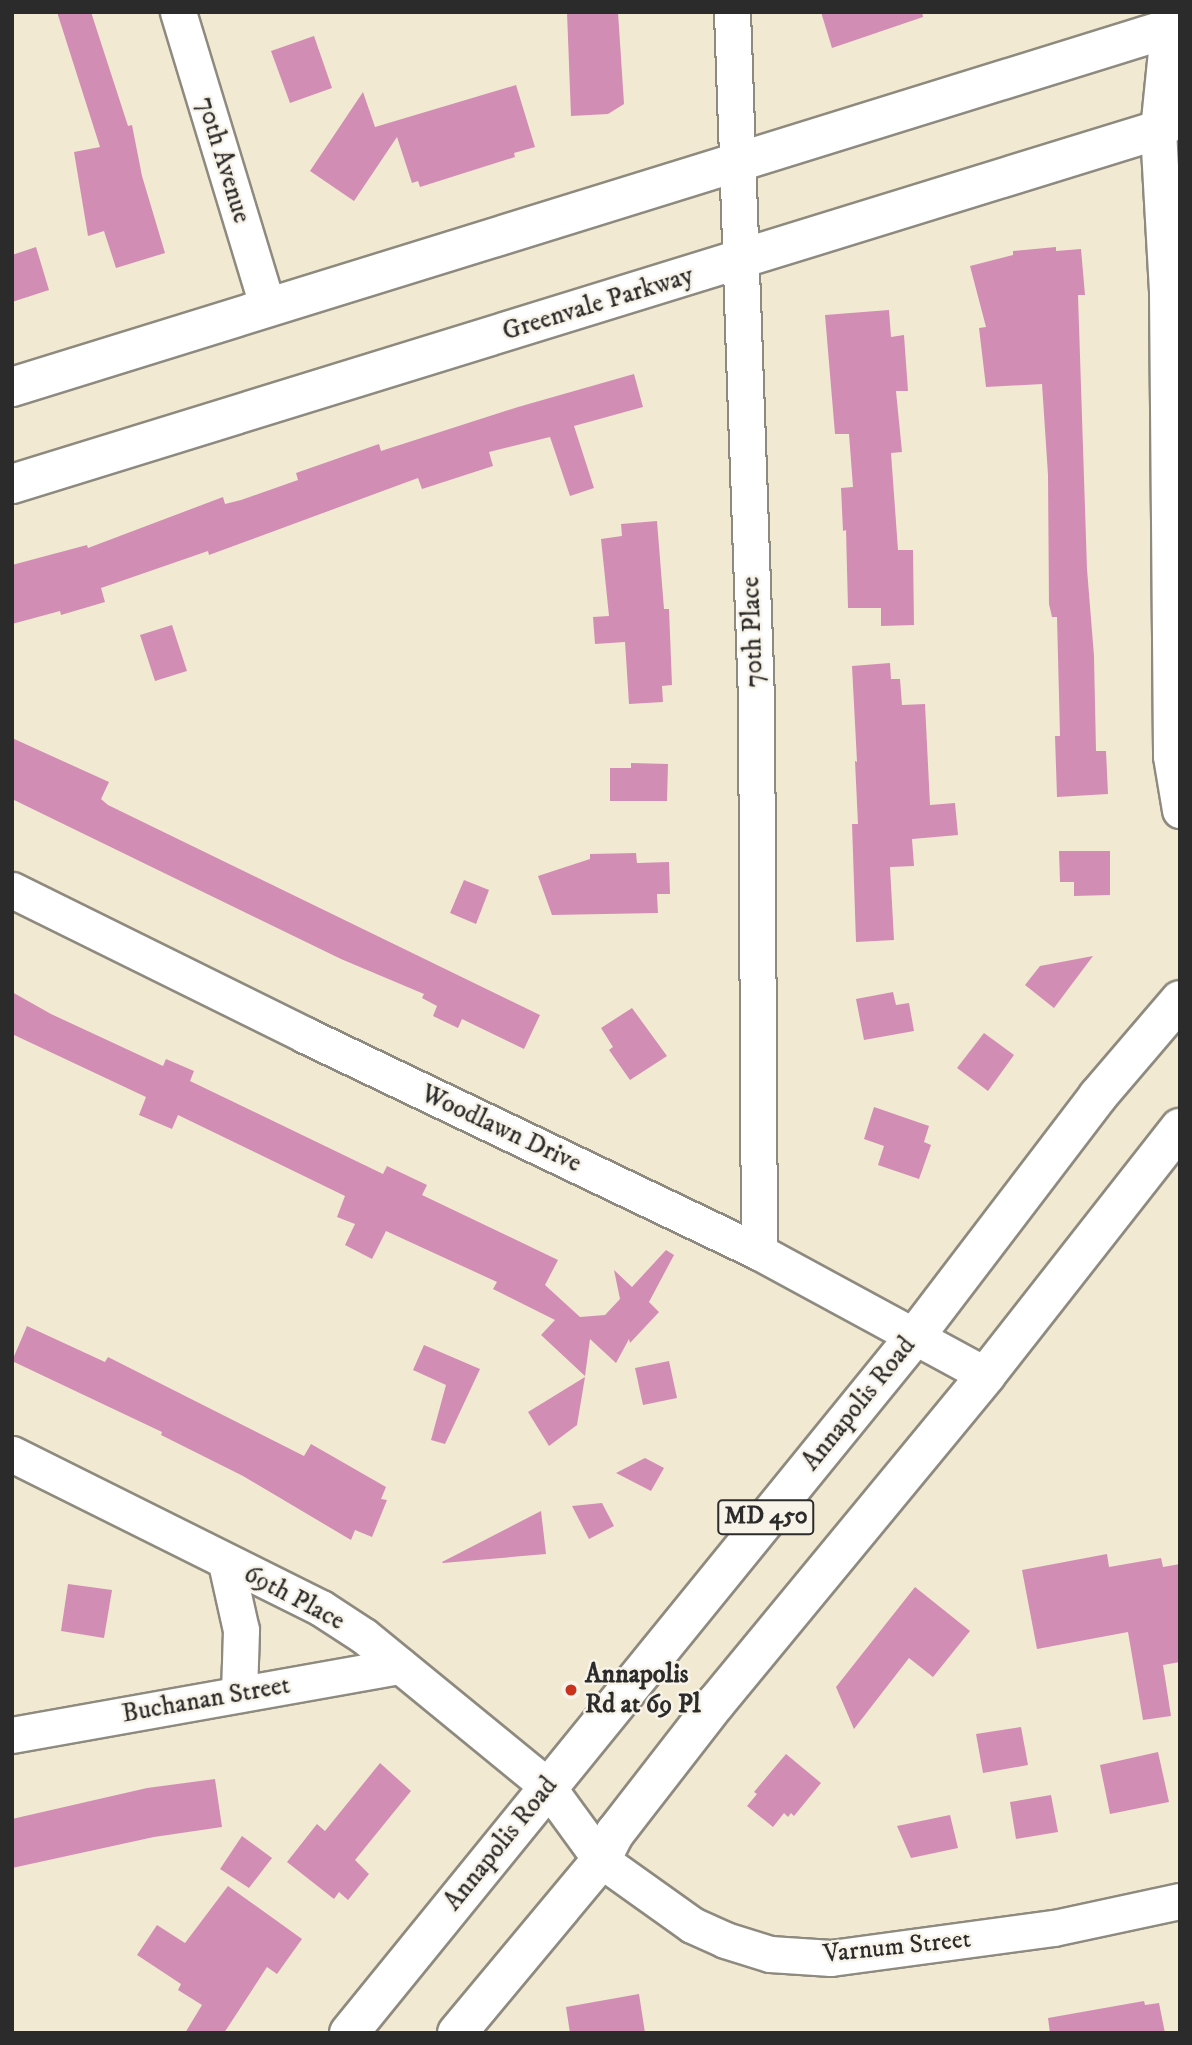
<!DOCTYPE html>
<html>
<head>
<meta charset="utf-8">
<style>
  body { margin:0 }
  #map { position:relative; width:1192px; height:2045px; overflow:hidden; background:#f2e9d3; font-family:"IM FELL DW Pica",serif }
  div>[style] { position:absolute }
  .building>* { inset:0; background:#d28db5 }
  .roads { filter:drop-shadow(2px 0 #8e8a7f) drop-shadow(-2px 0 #8e8a7f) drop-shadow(0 2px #8e8a7f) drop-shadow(0 -2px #8e8a7f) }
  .minor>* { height:35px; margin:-17.5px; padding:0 17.5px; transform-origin:17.5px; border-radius:17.5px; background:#fff }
  .tertiary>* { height:38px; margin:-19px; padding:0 19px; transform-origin:19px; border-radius:19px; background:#fff }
  .primary>* { height:38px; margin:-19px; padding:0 19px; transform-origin:19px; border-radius:19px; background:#fff }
  .dots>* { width:19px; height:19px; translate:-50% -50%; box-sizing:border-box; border:4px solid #f7f3e8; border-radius:50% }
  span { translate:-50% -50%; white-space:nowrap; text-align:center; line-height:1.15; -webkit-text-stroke:5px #f7f3e8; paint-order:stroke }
  .shield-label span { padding:2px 5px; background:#f7f3e8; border:2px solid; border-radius:5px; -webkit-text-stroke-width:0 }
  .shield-label { font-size:24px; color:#2b2b2b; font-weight:700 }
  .street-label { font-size:26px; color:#2b2b2b }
  .poi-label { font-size:26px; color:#2b2b2b; font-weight:700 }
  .left { translate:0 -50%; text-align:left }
  .frame { position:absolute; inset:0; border:14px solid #2b2b2b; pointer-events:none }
</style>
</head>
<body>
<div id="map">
  <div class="building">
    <i style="clip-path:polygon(57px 12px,91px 12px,128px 126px,132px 125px,142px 176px,165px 253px,116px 268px,104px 231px,88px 236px,74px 152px,100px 147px)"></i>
    <i style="clip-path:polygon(567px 12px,618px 12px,624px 104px,608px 114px,571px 116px)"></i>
    <i style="clip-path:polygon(821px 12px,922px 12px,923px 17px,832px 48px)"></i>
    <i style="clip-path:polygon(314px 36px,332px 88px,290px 103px,271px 51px)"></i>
    <i style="clip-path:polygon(516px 85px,535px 147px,514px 153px,515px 157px,420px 187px,418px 181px,412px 183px,397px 137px,354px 201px,310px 171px,363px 92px,375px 127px)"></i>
    <i style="clip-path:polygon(36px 247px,49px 290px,12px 302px,12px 255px)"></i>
    <i style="clip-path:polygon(1056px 247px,1056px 251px,1081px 249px,1085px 295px,1078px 295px,1087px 569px,1094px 656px,1096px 751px,1106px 751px,1108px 794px,1057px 797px,1055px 736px,1060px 736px,1057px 617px,1052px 617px,1049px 604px,1048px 475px,1042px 384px,986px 387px,979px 328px,986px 327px,970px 266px,1013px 255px,1013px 251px)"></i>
    <i style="clip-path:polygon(889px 310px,891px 337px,904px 335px,908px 391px,896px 391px,902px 452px,891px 453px,898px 550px,913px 550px,914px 625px,881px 626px,881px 608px,848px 608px,846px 530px,843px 531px,841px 488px,853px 487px,849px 434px,835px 434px,825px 315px)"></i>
    <i style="clip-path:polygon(634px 374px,643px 407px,574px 426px,594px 488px,570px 496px,550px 437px,489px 452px,493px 466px,422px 489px,418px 478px,209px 555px,208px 551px,101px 588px,105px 602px,61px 615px,60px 611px,12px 624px,12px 565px,87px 545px,88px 548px,223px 497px,225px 504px,241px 500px,298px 480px,296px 473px,379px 444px,381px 451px,518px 407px)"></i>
    <i style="clip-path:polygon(657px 521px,664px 609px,669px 609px,672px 685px,662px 686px,663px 702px,629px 704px,625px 642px,595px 644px,593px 617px,609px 616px,601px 539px,622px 536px,621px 524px)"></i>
    <i style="clip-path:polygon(172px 625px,187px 671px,155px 681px,140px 635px)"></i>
    <i style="clip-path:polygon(890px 663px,891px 679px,900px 679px,902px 705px,925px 704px,930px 805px,955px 803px,958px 835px,912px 839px,914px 866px,890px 867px,894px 940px,856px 942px,852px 824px,858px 824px,855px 761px,857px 762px,852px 666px)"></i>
    <i style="clip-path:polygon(12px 738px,109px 782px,101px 799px,108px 805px,540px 1015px,524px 1049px,462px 1019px,458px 1028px,433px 1016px,437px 1006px,422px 998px,424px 994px,341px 959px,12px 799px)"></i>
    <i style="clip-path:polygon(631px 763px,668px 764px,667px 801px,610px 801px,610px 768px,631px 768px)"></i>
    <i style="clip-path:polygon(1059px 851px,1110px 851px,1110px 895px,1074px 896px,1074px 882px,1060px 882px)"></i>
    <i style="clip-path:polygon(636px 853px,637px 863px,669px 862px,670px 894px,657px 894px,658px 913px,552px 915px,538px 876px,590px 859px,590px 854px)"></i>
    <i style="clip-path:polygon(464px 880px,489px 890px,476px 924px,450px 913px)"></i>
    <i style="clip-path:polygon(1093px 956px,1054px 1008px,1025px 985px,1040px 966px)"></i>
    <i style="clip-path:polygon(12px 992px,51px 1014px,163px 1066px,166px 1059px,194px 1071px,190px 1081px,383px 1174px,387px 1166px,427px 1185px,422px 1195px,558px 1260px,545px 1285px,580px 1317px,605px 1315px,620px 1299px,614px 1270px,632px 1287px,666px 1250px,674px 1255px,649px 1302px,659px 1312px,630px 1343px,629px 1339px,616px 1363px,590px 1339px,585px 1376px,541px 1335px,555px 1320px,493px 1289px,497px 1282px,386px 1231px,372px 1259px,345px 1245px,355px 1224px,337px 1217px,345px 1196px,178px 1115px,172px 1129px,139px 1115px,146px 1097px,12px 1034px)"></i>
    <i style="clip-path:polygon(893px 992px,896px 1005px,909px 1003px,914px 1031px,864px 1040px,856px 999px)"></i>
    <i style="clip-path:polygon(632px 1008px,667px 1056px,630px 1080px,609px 1050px,613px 1047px,601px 1028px)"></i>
    <i style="clip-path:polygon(984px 1033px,1014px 1055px,988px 1091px,957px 1068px)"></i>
    <i style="clip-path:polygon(874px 1107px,929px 1126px,924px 1142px,931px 1145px,919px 1179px,878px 1165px,884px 1146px,864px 1139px)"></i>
    <i style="clip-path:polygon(27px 1326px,105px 1362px,108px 1357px,304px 1456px,311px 1444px,386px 1487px,381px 1499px,387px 1500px,372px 1537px,355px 1530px,351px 1540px,243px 1476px,161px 1435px,162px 1432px,12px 1361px)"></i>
    <i style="clip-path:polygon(424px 1345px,480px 1369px,445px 1444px,431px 1440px,446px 1385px,413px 1370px)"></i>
    <i style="clip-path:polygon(669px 1361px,677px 1398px,643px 1405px,635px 1368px)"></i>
    <i style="clip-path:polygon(585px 1377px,577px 1425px,549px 1446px,528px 1412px)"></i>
    <i style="clip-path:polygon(645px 1458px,664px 1468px,651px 1491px,616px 1473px)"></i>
    <i style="clip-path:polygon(602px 1503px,614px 1526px,589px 1539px,572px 1506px)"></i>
    <i style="clip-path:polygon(541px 1511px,546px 1554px,443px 1563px,442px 1562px)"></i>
    <i style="clip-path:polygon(1107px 1554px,1109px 1567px,1161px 1558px,1163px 1567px,1180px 1564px,1180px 1662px,1163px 1665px,1171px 1716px,1143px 1720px,1128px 1632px,1037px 1649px,1022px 1570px)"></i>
    <i style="clip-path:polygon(68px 1584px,112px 1590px,104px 1638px,61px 1631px)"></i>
    <i style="clip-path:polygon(915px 1587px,970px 1631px,933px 1677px,909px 1658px,854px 1729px,836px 1687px)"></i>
    <i style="clip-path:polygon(1021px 1727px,1028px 1765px,983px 1773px,976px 1734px)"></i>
    <i style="clip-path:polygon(1158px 1752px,1169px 1802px,1110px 1814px,1100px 1765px)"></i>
    <i style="clip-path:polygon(786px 1754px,821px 1783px,794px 1816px,791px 1813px,788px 1817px,784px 1813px,773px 1827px,747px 1806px,757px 1794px,754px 1792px)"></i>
    <i style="clip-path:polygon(380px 1763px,411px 1791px,355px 1860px,369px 1874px,348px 1900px,339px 1892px,334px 1899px,287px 1862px,317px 1824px,325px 1831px)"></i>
    <i style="clip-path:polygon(215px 1779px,222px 1827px,154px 1837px,12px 1868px,12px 1819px,147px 1788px)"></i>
    <i style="clip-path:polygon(1051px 1795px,1058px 1832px,1016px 1839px,1010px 1802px)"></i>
    <i style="clip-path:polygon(950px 1815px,958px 1848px,911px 1858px,897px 1826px)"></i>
    <i style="clip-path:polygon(242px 1836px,272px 1858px,249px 1888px,220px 1869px)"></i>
    <i style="clip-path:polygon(228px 1886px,302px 1939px,277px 1974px,267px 1967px,224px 2033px,185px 2033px,202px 2005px,178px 1990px,181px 1984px,137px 1955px,157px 1925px,185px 1943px)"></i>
    <i style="clip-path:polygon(639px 1994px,645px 2033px,570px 2033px,566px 2007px)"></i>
    <i style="clip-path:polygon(1144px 2001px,1145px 2005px,1159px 2003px,1165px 2033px,1050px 2033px,1048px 2018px)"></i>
  </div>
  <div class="roads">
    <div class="minor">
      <i style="left:178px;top:12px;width:309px;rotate:73.1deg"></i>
      <i style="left:732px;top:12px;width:686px;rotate:88deg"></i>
      <i style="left:756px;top:698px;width:554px;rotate:89.69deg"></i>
      <i style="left:1170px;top:12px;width:119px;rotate:95.8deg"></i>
      <i style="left:1158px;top:130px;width:162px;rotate:86.8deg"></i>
      <i style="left:1167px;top:292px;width:464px;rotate:89.5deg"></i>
      <i style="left:1171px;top:756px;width:55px;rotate:80.5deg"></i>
      <i style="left:12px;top:890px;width:327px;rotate:26.3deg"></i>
      <i style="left:305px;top:1035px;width:503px;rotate:25.55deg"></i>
      <i style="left:759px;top:1252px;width:258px;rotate:28.5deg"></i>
      <i style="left:12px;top:1454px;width:345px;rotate:26.5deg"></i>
      <i style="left:321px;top:1608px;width:51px;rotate:33.1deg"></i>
      <i style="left:364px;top:1636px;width:237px;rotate:39.3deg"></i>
      <i style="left:547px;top:1786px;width:92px;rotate:53.9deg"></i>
      <i style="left:601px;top:1860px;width:112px;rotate:35.5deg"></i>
      <i style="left:692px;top:1925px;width:36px;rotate:24deg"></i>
      <i style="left:725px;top:1940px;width:47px;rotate:17.3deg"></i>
      <i style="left:770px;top:1954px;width:61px;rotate:3.8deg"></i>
      <i style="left:831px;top:1958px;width:225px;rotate:-7.7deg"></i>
      <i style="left:1054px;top:1928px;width:129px;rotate:-12.1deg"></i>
      <i style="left:226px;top:1563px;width:69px;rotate:77.4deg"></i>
      <i style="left:241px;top:1630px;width:64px;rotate:91.8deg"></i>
      <i style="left:12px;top:1735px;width:394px;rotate:-10.1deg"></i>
    </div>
    <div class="tertiary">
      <i style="left:12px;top:387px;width:1223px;rotate:-17.22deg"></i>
      <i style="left:12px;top:484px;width:1199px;rotate:-17.17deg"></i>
      <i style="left:1158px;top:130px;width:26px;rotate:-32deg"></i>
    </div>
    <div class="primary">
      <i style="left:349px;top:2033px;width:899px;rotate:-50.91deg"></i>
      <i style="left:916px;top:1335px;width:300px;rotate:-52.7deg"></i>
      <i style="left:1098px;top:1096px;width:126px;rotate:-49.5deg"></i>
      <i style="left:457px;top:2033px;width:225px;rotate:-50.2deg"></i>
      <i style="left:601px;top:1860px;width:30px;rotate:-63deg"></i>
      <i style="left:615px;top:1833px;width:165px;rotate:-52.2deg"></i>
      <i style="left:716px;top:1703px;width:425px;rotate:-50.5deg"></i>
      <i style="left:986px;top:1375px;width:314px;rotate:-51.9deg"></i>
    </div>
  </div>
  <div class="dots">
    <i style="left:571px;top:1690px;background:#c8321e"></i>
  </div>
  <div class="shield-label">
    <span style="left:766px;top:1517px">MD 450</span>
  </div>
  <div class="street-label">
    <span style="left:223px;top:160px;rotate:73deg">70th Avenue</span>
    <span style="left:598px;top:304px;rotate:-17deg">Greenvale Parkway</span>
    <span style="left:753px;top:632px;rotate:-92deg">70th Place</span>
    <span style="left:501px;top:1129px;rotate:25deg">Woodlawn Drive</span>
    <span style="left:859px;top:1404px;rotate:-51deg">Annapolis Road</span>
    <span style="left:294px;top:1598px;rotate:28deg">69th Place</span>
    <span style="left:206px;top:1700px;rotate:-10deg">Buchanan Street</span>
    <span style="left:501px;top:1844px;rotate:-51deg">Annapolis Road</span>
    <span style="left:897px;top:1947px;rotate:-6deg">Varnum Street</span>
  </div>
  <div class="poi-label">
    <span class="left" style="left:585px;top:1690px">Annapolis<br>Rd at 69 Pl</span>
  </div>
  <div class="frame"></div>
</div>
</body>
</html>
